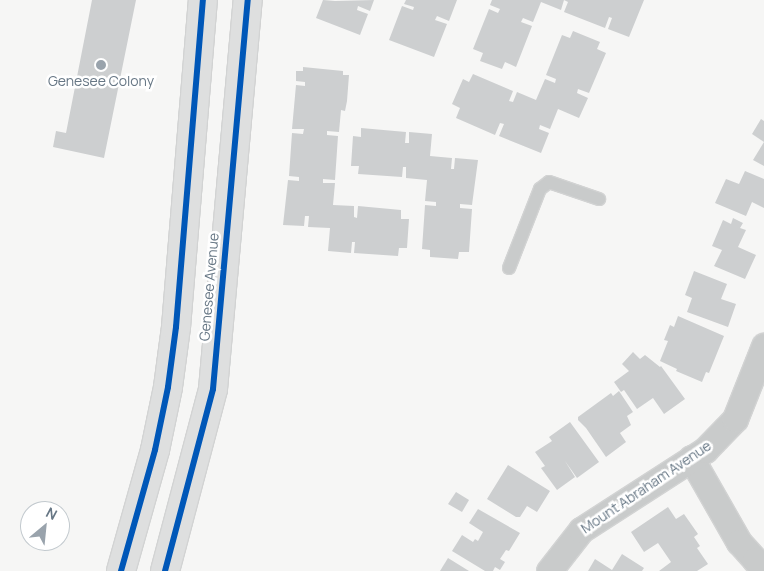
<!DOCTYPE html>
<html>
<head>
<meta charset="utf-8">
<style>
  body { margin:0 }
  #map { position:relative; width:764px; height:571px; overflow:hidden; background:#f6f6f5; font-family:Manrope,sans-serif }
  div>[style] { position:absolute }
  .building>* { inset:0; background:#cdcfd0 }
  .roads { filter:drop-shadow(1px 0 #d2d3d3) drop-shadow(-1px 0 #d2d3d3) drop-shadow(0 1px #d2d3d3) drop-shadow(0 -1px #d2d3d3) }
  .lane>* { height:12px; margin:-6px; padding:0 6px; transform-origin:6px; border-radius:6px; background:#c9cbcb }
  .street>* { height:25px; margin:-12.5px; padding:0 12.5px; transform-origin:12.5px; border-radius:12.5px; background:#c9cbcb }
  .primary>* { height:28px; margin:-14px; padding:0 14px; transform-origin:14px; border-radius:14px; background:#dedfdf }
  .cycleway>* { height:6px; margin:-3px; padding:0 3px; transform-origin:3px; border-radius:3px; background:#0057b8 }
  .dots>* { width:14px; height:14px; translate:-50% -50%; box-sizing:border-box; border:2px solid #fff; border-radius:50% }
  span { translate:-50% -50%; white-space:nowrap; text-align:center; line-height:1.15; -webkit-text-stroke:5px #fff; paint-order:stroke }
  .poi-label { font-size:14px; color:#677785 }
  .street-label { font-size:14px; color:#677785 }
  .north { position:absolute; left:20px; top:501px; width:50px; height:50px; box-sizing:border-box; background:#fff; border:1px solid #c2c9ce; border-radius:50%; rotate:28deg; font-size:14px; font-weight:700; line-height:20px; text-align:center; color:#677785 }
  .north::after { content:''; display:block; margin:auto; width:18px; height:22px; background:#99a3ac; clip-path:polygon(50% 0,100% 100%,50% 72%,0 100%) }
</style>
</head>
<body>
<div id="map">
  <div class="building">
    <i style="clip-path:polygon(92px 0,136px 0,104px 158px,53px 147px,56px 131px,66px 133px)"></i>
    <i style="clip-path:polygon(323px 0,335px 1px,374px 0,370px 11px,358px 6px,357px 10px,368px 14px,360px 35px,316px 18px)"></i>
    <i style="clip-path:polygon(406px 0,457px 0,449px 21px,437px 16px,435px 20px,447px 24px,434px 57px,389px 40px,402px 6px,413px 10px,414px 7px,404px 4px)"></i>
    <i style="clip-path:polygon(492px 0,644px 0,629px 37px,608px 29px,612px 18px,609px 17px,605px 28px,564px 12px,568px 2px,564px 0,561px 10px,541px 2px,533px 22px,523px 18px,521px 22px,532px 26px,516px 67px,505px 62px,502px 69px,480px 61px,483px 53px,473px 49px,489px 9px,498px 13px,500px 9px,490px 5px)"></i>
    <i style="clip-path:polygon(573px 31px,600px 42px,597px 49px,606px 53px,589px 93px,578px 89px,577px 93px,588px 98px,579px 118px,558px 109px,550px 129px,540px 125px,539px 129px,549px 133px,541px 153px,499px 136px,504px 124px,500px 123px,495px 135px,456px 118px,460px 108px,452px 104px,463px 79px,469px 82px,473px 74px,513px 91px,509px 101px,513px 102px,517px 92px,536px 100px,545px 79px,555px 83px,556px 79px,546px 75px,562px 35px,570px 38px)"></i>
    <i style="clip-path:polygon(303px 67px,343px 71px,343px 75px,349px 75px,347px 101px,345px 111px,341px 110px,339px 132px,327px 131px,327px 135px,338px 136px,335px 180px,323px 179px,323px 183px,335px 183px,333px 205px,354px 206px,354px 217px,357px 218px,358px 206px,401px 210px,401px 219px,409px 219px,407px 248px,399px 248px,398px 256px,354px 253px,355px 242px,352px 242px,351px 253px,328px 251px,330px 228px,308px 227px,309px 216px,305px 216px,304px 226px,283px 225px,288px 180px,299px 181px,299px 177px,289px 176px,292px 133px,303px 134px,304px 129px,292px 129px,296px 85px,305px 86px,305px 82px,296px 81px,296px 71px,303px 71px)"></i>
    <i style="clip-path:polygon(761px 119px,764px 121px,764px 142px,752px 134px)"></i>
    <i style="clip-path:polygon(361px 128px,406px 132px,405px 143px,409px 143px,409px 132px,432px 134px,430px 156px,452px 158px,451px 169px,454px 169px,455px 158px,478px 160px,472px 205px,460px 204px,460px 208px,472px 209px,469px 252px,459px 252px,458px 259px,430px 257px,430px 250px,422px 249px,425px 205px,436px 206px,436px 202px,425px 201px,427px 180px,406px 178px,406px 167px,403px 167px,402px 177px,358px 174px,359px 166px,351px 166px,353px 136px,361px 137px)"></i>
    <i style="clip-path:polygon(764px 142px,764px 166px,753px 160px)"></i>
    <i style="clip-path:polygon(745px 171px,764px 179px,764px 208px,752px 202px,746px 216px,715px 203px,726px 179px,739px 184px)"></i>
    <i style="clip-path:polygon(733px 218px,743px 223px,740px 228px,746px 230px,738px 247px,756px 255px,745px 279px,714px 266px,722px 250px,712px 246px,723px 220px,731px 224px)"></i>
    <i style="clip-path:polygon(694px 271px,727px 284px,721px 299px,736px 304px,728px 327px,687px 312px,692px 298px,685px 295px)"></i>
    <i style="clip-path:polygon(678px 316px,724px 336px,709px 373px,706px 372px,702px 382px,676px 371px,677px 369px,660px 361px,668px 341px,664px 340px,670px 325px,674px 327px)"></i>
    <i style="clip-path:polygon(633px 352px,640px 359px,645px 355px,660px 367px,661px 366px,685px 399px,664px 414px,653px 398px,637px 409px,624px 390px,621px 392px,614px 382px,629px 371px,622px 364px)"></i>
    <i style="clip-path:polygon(619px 391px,633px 412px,627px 416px,631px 425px,620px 433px,626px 442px,606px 457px,586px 428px,578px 420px,578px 417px,611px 393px,613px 396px)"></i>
    <i style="clip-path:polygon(570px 422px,599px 462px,577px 478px,565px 461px,575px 477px,557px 490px,541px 468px,545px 466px,535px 452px,552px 441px,549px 437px)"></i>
    <i style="clip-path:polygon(508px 465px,550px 491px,537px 512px,527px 506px,520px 517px,516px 517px,487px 499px)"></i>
    <i style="clip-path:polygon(456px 492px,469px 500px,462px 512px,448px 504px)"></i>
    <i style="clip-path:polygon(668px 507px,676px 519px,684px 514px,698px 534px,694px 537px,700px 546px,697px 548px,708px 564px,697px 571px,659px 571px,671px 562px,658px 543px,644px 552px,631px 532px)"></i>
    <i style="clip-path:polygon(478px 509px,520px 533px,509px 551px,506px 550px,500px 559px,505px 562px,500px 570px,495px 567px,493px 571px,485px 571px,452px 551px,462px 535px,473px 542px,475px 539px,478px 541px,483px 532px,469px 523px)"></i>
    <i style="clip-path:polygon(622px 554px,644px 568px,642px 571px,588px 571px,595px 559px,612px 570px)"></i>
    <i style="clip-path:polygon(448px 558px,469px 571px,440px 571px)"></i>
  </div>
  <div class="roads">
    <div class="lane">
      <i style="left:509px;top:268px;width:85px;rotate:-68.6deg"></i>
      <i style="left:540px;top:189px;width:11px;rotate:-38deg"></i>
      <i style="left:549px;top:182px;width:53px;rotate:18.8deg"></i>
    </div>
    <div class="street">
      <i style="left:691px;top:458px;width:97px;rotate:60.3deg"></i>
      <i style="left:739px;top:542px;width:24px;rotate:48deg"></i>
      <i style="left:755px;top:560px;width:10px;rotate:29deg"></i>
      <i style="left:549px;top:571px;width:52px;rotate:-52deg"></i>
      <i style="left:581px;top:530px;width:148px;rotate:-32.8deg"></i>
      <i style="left:705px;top:450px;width:43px;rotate:-45.9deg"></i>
      <i style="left:735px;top:419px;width:79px;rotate:-68.3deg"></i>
    </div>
    <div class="primary">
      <i style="left:121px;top:571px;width:126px;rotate:-74.3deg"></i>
      <i style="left:155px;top:450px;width:64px;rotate:-78.3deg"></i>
      <i style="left:168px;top:387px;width:61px;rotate:-82.4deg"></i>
      <i style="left:176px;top:327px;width:328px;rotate:-85.3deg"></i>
      <i style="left:165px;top:571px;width:188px;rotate:-75.2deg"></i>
      <i style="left:213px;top:389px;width:391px;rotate:-84.9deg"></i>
    </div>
  </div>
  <div class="cycleway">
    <i style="left:121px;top:571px;width:126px;rotate:-74.3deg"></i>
    <i style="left:155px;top:450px;width:64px;rotate:-78.3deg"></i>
    <i style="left:168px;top:387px;width:61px;rotate:-82.4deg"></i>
    <i style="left:176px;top:327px;width:328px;rotate:-85.3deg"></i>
    <i style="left:165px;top:571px;width:188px;rotate:-75.2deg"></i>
    <i style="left:213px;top:389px;width:391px;rotate:-84.9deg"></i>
  </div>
  <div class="dots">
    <i style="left:101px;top:65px;background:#99a3ac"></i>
  </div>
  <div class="poi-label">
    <span style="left:101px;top:81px">Genesee Colony</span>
  </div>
  <div class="street-label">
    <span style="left:209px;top:287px;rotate:-85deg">Genesee Avenue</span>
    <span style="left:646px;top:487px;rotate:-34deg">Mount Abraham Avenue</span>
  </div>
  <div class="north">N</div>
</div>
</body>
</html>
